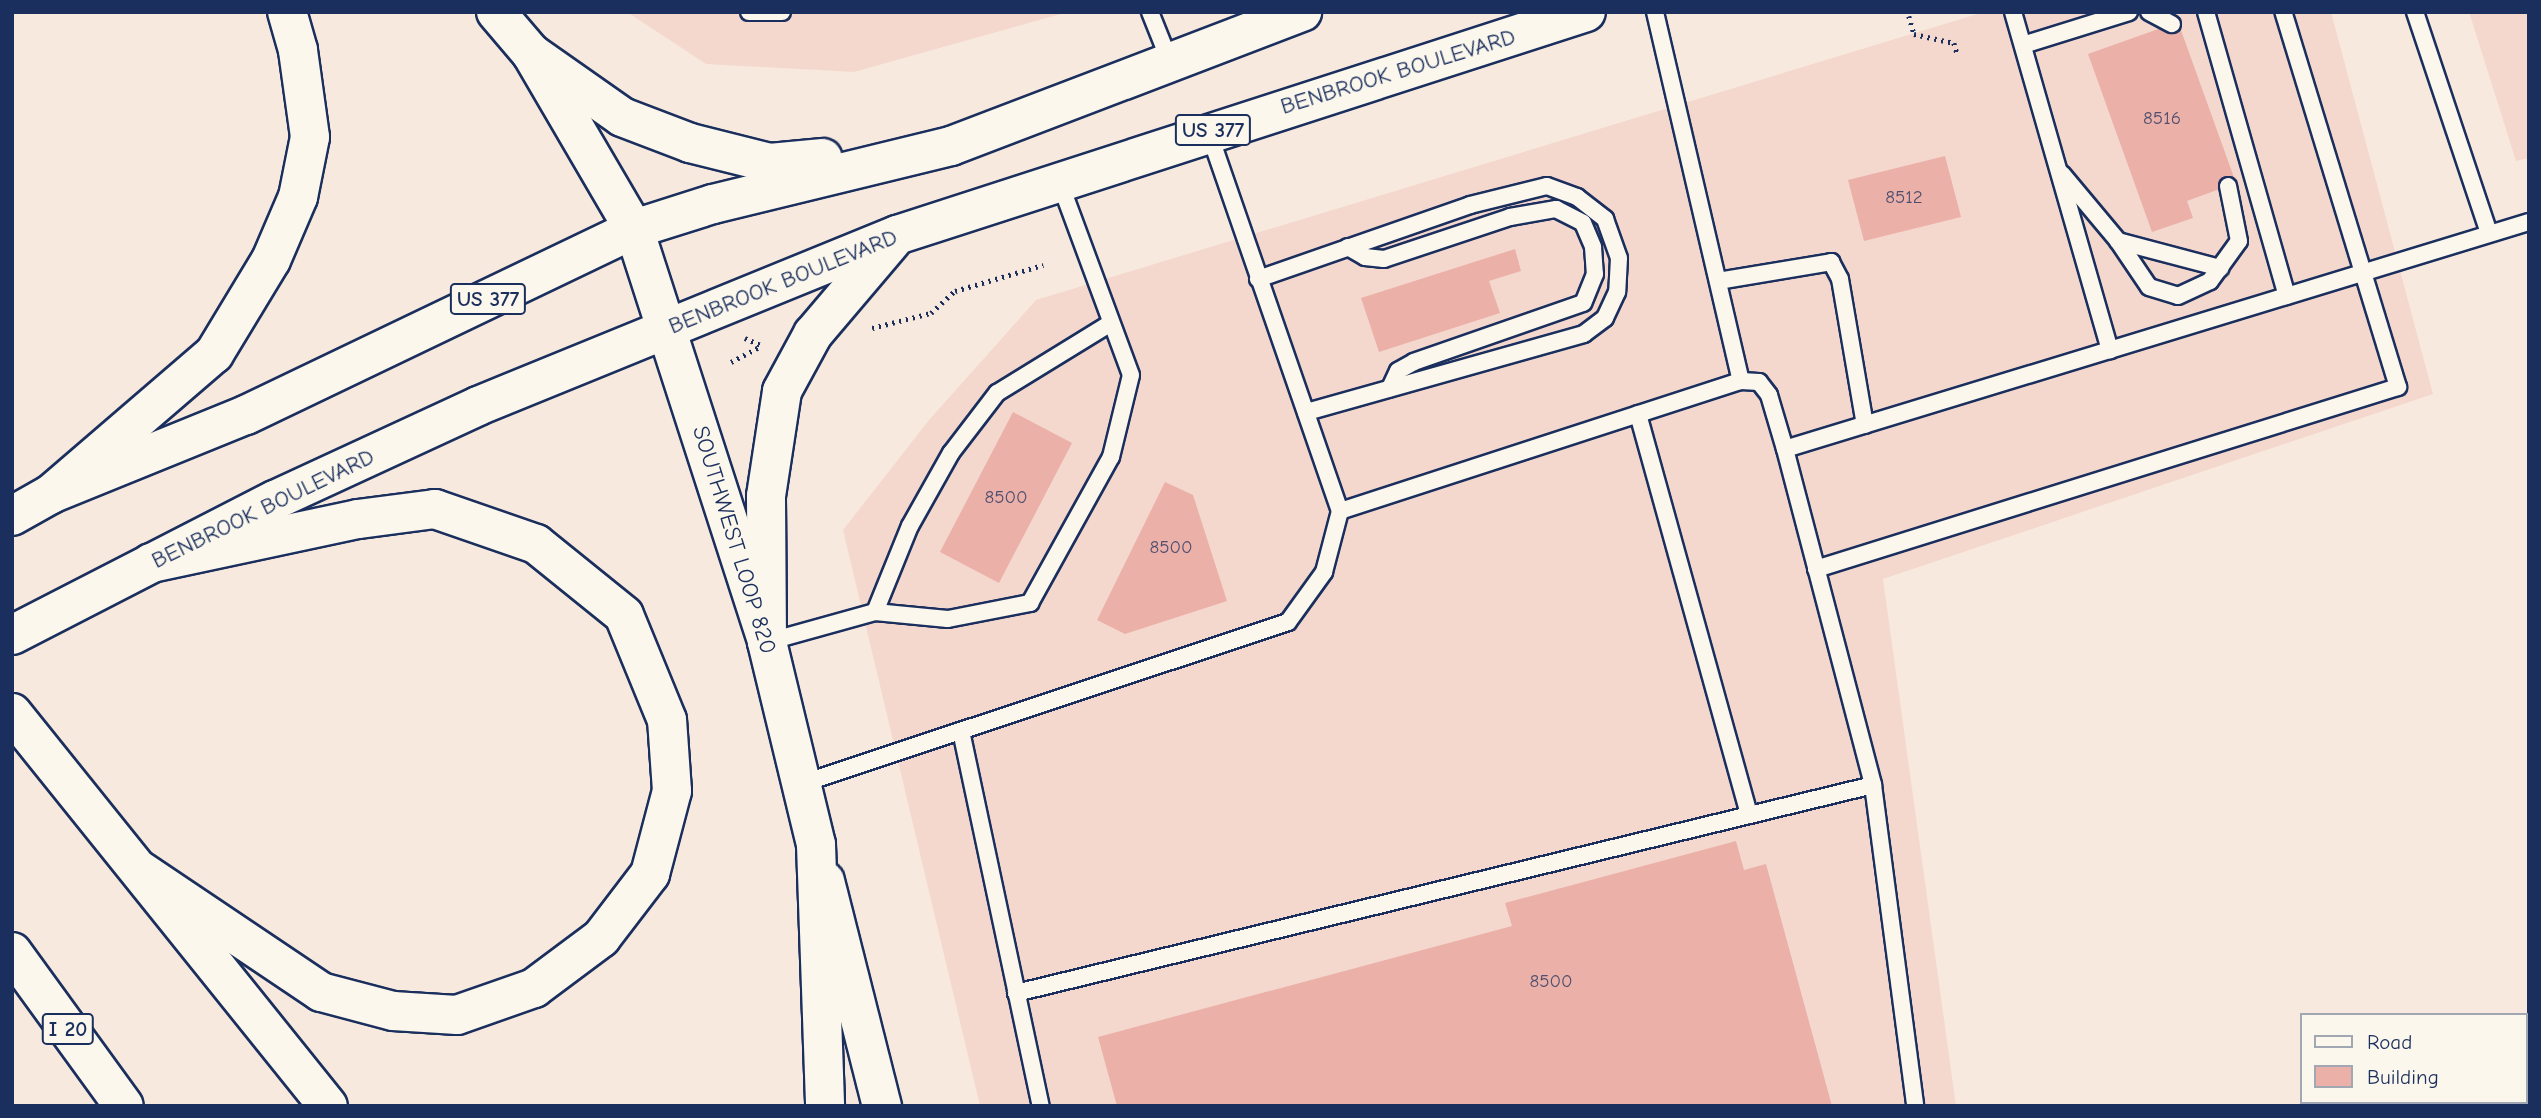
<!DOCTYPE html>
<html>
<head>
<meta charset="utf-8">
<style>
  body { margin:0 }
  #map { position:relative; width:2541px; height:1118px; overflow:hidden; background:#f8e9de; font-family:"Comic Neue",sans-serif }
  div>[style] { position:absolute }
  .built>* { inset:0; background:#f4d8ce }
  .building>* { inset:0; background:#ebb0a8 }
  .path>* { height:4.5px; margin-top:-2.25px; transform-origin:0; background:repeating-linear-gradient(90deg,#1b2f5e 0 2px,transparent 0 7px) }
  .roads { filter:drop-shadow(2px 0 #1b2f5e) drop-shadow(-2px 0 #1b2f5e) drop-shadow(0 2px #1b2f5e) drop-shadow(0 -2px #1b2f5e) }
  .service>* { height:16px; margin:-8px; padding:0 8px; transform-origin:8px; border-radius:8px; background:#fbf7ec }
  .tertiary>* { height:38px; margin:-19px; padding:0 19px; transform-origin:19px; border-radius:19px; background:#fbf7ec }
  .secondary>* { height:38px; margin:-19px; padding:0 19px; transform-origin:19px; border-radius:19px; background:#fbf7ec }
  .trunk>* { height:38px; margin:-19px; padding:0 19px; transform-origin:19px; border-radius:19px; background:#fbf7ec }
  .motorway>* { height:38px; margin:-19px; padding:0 19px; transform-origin:19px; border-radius:19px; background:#fbf7ec }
  span { translate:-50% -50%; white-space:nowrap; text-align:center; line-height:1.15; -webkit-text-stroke:6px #fbf7ec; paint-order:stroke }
  .number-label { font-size:19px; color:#4f4f70 }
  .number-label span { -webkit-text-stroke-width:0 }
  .shield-label span { padding:2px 5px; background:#fbf7ec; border:2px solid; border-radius:5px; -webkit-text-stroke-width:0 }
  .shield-label { font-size:21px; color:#1b2f5e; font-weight:700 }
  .street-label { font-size:23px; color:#1b2f5e }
  .frame { position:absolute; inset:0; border:14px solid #1b2f5e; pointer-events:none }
  .legend { position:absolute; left:2300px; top:1013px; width:228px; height:91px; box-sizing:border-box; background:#fbf7ec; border:2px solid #a1a7b3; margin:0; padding:9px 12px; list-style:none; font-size:21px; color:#1b2f5e }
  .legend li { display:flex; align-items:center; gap:14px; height:35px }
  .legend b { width:35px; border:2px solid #a1a7b3 }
</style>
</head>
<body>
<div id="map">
  <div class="built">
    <i style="clip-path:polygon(627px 12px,1068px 12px,854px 72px,706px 64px)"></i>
    <i style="clip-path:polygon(1984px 12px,2331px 12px,2433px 394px,1883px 579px,1956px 1106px,980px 1106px,843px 530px,929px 420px,1036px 300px)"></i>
    <i style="clip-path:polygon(2469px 12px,2529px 12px,2529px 158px,2516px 161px)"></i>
  </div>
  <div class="building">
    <i style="clip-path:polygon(2178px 22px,2236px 183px,2187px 201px,2193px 218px,2152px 232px,2088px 54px)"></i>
    <i style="clip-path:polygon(1945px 156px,1961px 217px,1864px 241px,1848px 180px)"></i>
    <i style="clip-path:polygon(1515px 249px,1521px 271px,1489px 281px,1500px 313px,1379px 352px,1361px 298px)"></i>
    <i style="clip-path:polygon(1013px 412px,1072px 443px,999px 583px,940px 552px)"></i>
    <i style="clip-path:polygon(1165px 482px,1193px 495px,1227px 601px,1125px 634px,1097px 620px)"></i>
    <i style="clip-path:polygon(1736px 841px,1744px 870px,1766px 864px,1832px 1106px,1117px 1106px,1098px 1037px,1512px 926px,1505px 903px)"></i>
  </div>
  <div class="path">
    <i style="left:1909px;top:16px;width:19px;rotate:74deg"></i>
    <i style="left:1914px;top:34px;width:41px;rotate:12.7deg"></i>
    <i style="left:1954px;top:43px;width:10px;rotate:73deg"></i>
    <i style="left:872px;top:328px;width:61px;rotate:-14.3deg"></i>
    <i style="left:931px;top:313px;width:33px;rotate:-43deg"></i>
    <i style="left:955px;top:291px;width:92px;rotate:-16.5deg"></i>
    <i style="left:745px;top:338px;width:20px;rotate:24deg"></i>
    <i style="left:731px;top:362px;width:34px;rotate:-28deg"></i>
  </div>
  <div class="roads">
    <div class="service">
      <i style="left:749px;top:12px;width:33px"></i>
      <i style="left:1150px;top:12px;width:54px;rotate:68.2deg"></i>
      <i style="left:1655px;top:12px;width:379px;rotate:76.9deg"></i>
      <i style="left:2013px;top:12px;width:352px;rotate:74deg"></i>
      <i style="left:2149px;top:12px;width:26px;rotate:28deg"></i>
      <i style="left:2206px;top:12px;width:295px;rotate:74.1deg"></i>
      <i style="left:2415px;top:12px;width:233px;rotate:71.5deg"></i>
      <i style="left:2023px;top:45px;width:111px;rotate:-17.3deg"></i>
      <i style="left:1209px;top:133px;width:400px;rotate:70.9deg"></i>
      <i style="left:2062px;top:174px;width:87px;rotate:50.1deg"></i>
      <i style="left:2118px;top:241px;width:55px;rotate:56deg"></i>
      <i style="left:2149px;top:287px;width:30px;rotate:17deg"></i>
      <i style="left:2178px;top:296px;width:35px;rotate:-25deg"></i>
      <i style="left:2210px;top:281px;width:49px;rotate:-54.1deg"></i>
      <i style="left:2239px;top:241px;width:56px;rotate:-101.3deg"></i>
      <i style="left:2118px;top:241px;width:106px;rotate:14.8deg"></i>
      <i style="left:1348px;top:247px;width:20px;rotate:30deg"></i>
      <i style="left:1365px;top:257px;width:19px;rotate:6deg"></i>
      <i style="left:1384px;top:259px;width:133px;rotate:-18.4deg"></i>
      <i style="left:1510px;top:217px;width:47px;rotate:-9.9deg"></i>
      <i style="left:1556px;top:209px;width:30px;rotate:27deg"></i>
      <i style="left:1583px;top:223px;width:26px;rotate:67deg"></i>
      <i style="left:1593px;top:247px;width:27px;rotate:86deg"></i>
      <i style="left:1595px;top:274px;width:31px;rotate:112deg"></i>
      <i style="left:1583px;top:303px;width:179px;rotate:160.8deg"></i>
      <i style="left:1414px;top:362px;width:18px;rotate:151deg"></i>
      <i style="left:1398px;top:371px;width:19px;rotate:115deg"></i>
      <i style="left:1258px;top:279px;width:225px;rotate:-19.2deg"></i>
      <i style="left:1470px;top:205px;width:79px;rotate:-13.9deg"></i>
      <i style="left:1547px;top:186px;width:32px;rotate:20deg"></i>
      <i style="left:1577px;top:197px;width:36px;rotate:38deg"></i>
      <i style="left:1605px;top:219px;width:41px;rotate:70.3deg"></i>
      <i style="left:1619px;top:258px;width:34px;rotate:93deg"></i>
      <i style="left:1617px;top:292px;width:29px;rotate:115deg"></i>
      <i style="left:1605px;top:318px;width:26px;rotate:143deg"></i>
      <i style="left:1584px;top:334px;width:289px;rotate:164.3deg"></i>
      <i style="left:1718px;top:281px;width:115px;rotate:-9.5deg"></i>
      <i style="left:1831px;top:262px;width:19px;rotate:62deg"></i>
      <i style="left:1840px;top:279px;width:148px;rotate:80.3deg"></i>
      <i style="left:1638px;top:414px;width:416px;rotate:74.5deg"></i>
      <i style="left:1785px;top:449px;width:778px;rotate:-16.97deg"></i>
      <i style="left:1816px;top:569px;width:610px;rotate:-17.37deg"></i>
      <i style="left:2398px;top:387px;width:392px;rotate:-107deg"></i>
      <i style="left:875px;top:612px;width:93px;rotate:-67.9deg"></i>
      <i style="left:910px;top:526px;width:84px;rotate:-60.7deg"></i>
      <i style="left:951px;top:453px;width:76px;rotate:-52.5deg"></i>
      <i style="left:997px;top:393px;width:132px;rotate:-31.6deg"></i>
      <i style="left:767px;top:642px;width:112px;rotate:-15.5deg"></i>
      <i style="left:875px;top:612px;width:73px;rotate:5.5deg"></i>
      <i style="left:948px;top:619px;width:84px;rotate:-11deg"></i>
      <i style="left:1030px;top:603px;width:167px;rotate:-61deg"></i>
      <i style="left:1111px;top:457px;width:84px;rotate:-76.3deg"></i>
      <i style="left:1131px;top:375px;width:205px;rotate:-110.3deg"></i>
      <i style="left:961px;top:731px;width:383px;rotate:78deg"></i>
      <i style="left:801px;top:784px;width:513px;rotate:-18.4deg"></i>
      <i style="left:1288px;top:622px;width:62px;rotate:-54.2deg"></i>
      <i style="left:1324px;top:572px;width:63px;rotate:-75.3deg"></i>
      <i style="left:1340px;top:511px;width:422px;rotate:-18deg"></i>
      <i style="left:1741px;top:381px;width:18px;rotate:3deg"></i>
      <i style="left:1759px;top:382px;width:16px;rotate:52deg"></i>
      <i style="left:1769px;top:395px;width:56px;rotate:73.5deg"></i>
      <i style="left:1785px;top:449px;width:347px;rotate:75.3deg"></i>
      <i style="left:1873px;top:785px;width:324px;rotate:82.5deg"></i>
      <i style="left:1016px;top:993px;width:882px;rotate:-13.64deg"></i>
    </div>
    <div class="tertiary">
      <i style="left:825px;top:881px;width:232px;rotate:75.8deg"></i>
    </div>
    <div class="secondary">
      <i style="left:496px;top:12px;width:54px;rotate:49.5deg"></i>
      <i style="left:531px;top:53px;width:204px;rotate:59.7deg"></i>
      <i style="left:634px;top:229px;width:434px;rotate:72.1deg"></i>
      <i style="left:767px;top:642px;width:209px;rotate:76.4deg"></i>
    </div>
    <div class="trunk">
      <i style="left:531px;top:53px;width:111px;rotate:35.1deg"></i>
      <i style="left:622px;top:117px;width:73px;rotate:20.9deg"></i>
      <i style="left:690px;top:143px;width:82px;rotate:14deg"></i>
      <i style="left:770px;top:163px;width:53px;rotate:-5.4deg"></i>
      <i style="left:12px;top:516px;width:45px;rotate:-29.4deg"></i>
      <i style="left:51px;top:494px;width:210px;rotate:-22.1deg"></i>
      <i style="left:246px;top:415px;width:430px;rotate:-25.6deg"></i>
      <i style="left:634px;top:229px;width:83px;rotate:-17.6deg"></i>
      <i style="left:713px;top:204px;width:245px;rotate:-13.7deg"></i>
      <i style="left:951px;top:146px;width:376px;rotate:-20.9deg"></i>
      <i style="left:12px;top:635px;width:296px;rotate:-27.2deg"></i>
      <i style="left:275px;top:500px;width:224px;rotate:-24.8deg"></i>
      <i style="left:478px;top:406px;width:453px;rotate:-22.2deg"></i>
      <i style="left:897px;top:235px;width:724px;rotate:-17.93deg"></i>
      <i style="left:767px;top:642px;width:146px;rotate:-90.4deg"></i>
      <i style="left:766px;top:496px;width:106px;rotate:-81.3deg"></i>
      <i style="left:782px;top:391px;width:65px;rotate:-61.5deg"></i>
      <i style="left:813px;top:334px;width:122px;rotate:-49.7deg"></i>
    </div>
    <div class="motorway">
      <i style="left:51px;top:494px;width:215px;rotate:-40.7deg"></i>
      <i style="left:214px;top:354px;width:110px;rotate:-58.8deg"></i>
      <i style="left:271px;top:260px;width:69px;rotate:-66.8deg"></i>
      <i style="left:298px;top:197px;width:61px;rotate:-78.7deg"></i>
      <i style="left:310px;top:137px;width:88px;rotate:-97.9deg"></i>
      <i style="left:298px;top:50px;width:40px;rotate:-106deg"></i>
      <i style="left:12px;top:713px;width:504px;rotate:51.2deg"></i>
      <i style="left:816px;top:845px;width:261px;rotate:88deg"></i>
      <i style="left:141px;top:871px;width:217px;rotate:33.9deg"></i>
      <i style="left:321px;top:992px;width:74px;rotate:14.8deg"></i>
      <i style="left:393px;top:1011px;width:64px;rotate:3.6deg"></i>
      <i style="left:457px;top:1015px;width:82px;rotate:-19.3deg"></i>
      <i style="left:534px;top:988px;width:84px;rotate:-36.7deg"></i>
      <i style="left:601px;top:938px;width:81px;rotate:-52.6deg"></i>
      <i style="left:650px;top:874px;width:86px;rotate:-75.2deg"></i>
      <i style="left:672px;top:791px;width:71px;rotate:-94deg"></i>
      <i style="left:667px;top:720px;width:113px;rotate:-112.3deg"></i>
      <i style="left:624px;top:615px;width:113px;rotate:-141.1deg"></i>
      <i style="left:536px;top:544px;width:107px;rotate:-160.9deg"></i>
      <i style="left:435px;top:509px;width:78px;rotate:172.6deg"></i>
      <i style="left:358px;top:519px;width:212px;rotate:168deg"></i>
      <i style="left:12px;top:952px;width:190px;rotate:54deg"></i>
    </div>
  </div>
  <div class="number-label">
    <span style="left:2162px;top:119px">8516</span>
    <span style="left:1904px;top:198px">8512</span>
    <span style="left:1006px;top:498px">8500</span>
    <span style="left:1171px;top:548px">8500</span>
    <span style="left:1551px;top:982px">8500</span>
  </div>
  <div class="shield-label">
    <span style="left:1213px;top:130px">US 377</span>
    <span style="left:488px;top:299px">US 377</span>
    <span style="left:68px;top:1029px">I 20</span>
  </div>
  <div class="street-label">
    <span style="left:1398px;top:72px;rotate:-17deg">BENBROOK BOULEVARD</span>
    <span style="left:783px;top:282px;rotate:-22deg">BENBROOK BOULEVARD</span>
    <span style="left:263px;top:509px;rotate:-26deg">BENBROOK BOULEVARD</span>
    <span style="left:734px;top:540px;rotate:73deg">SOUTHWEST LOOP 820</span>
  </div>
  <div class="frame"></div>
  <ul class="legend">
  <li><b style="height:9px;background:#fbf7ec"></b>Road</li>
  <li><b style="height:19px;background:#ebb0a8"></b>Building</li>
  </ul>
</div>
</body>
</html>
